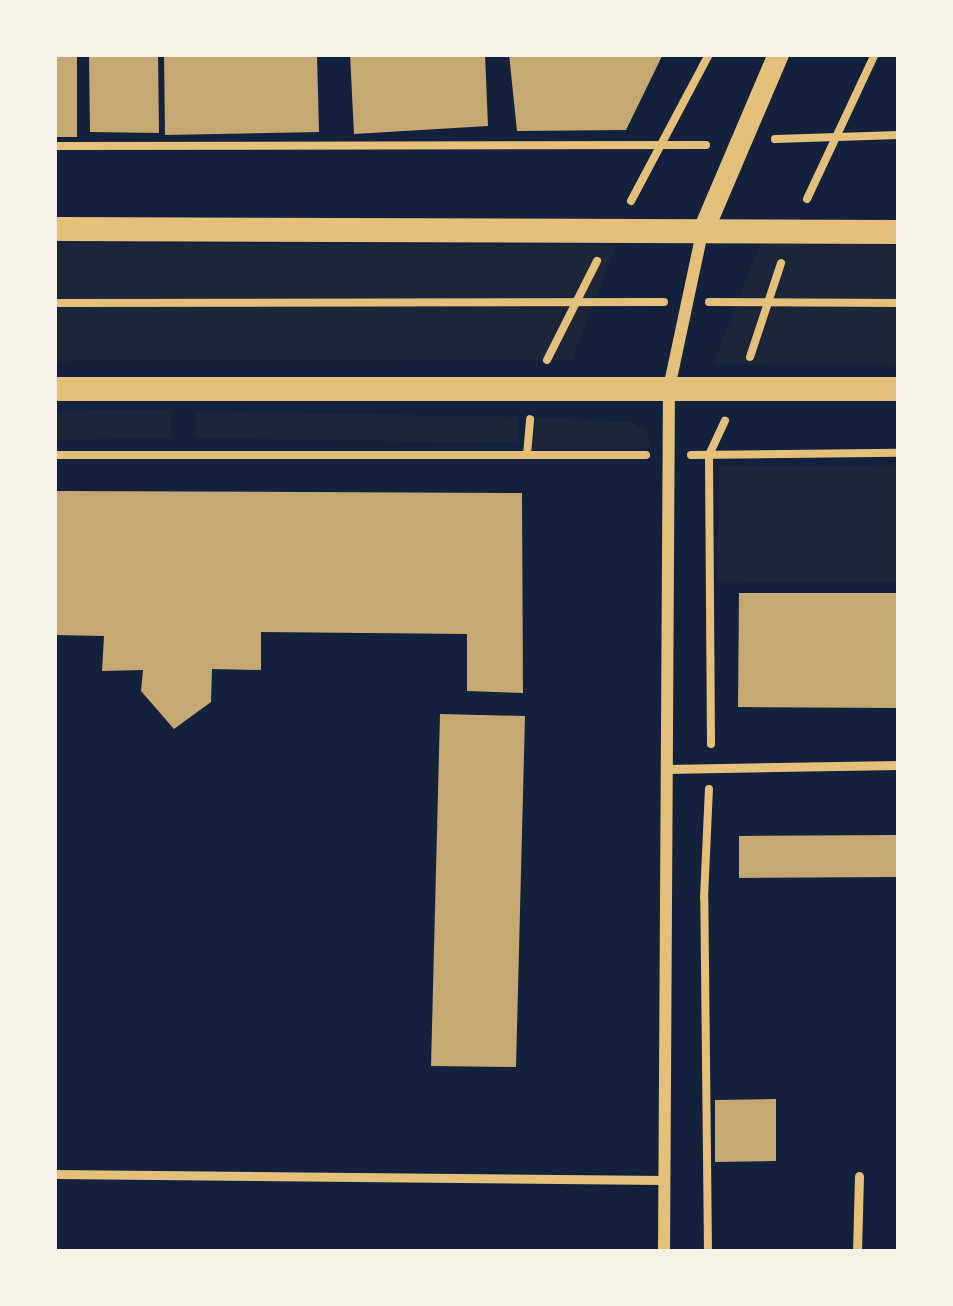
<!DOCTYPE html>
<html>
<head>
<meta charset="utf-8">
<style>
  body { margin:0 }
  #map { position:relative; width:953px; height:1306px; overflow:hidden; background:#14213d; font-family:"Golos Text",sans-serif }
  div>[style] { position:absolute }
  .green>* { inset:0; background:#1d2539 }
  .building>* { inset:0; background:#c6a872 }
  .path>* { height:8px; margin:-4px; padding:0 4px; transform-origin:4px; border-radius:4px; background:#e5c07b }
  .service>* { height:9px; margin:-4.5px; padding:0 4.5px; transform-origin:4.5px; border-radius:4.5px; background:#e5c07b }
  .minor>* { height:12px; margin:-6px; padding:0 6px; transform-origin:6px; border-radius:6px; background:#e5c07b }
  .tertiary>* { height:21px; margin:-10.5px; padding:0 10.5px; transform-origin:10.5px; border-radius:10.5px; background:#e5c07b }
  .secondary>* { height:24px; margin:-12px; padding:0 12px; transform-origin:12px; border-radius:12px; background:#e5c07b }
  span { translate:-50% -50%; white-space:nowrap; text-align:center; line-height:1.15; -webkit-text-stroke:9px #f6f1e7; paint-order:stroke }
  .frame { position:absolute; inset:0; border:57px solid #f6f1e7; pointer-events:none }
</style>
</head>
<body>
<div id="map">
  <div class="green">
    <i style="clip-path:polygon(54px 243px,616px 245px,572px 360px,54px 361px)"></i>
    <i style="clip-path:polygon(760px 244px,899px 245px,899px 365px,713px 364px)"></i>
    <i style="clip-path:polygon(171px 410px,171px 438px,54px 440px,54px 411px)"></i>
    <i style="clip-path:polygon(195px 411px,518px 417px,518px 443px,196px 438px)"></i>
    <i style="clip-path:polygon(536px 417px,630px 422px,647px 431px,650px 448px,533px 449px)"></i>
    <i style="clip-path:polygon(719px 465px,899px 467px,899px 583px,717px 581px)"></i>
  </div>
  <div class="building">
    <i style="clip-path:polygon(54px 54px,77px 54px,77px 137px,54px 137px)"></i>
    <i style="clip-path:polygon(89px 54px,158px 54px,159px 133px,90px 132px)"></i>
    <i style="clip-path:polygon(164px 54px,317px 54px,319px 132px,165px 135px)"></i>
    <i style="clip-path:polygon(350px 54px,485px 54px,488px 126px,354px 134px)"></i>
    <i style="clip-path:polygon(509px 54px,540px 56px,663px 54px,626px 130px,517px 131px)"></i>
    <i style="clip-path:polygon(54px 491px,522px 493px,523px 693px,467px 691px,467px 634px,261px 632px,261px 670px,212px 669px,211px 702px,174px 729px,141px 691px,143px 670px,102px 671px,104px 636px,54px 635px)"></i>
    <i style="clip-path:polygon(739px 593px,899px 593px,899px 708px,738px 707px)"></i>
    <i style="clip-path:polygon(440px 714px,525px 716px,516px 1067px,431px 1066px)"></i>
    <i style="clip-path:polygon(899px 835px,899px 877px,739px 878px,739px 836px)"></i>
    <i style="clip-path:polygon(776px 1099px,776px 1161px,715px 1162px,715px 1100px)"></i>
  </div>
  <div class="path">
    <i style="left:775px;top:139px;width:124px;rotate:-1.8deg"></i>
    <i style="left:54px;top:146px;width:652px;rotate:-0.09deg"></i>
    <i style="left:807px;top:199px;width:160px;rotate:-64.9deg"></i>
    <i style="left:631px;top:201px;width:166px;rotate:-62deg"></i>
    <i style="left:709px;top:302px;width:190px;rotate:0.3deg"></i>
    <i style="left:54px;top:303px;width:610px;rotate:-0.09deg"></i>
    <i style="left:750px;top:357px;width:99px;rotate:-71.7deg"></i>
    <i style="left:547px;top:360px;width:111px;rotate:-63.2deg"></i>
    <i style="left:54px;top:455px;width:592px"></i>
    <i style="left:527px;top:455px;width:36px;rotate:-85deg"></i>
    <i style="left:691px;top:455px;width:208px;rotate:-0.6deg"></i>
    <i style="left:711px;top:744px;width:289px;rotate:-90.4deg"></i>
    <i style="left:709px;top:455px;width:38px;rotate:-65deg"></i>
    <i style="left:708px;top:1252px;width:354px;rotate:-90.6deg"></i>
    <i style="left:704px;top:898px;width:109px;rotate:-87.4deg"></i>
  </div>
  <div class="service">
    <i style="left:666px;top:769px;width:233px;rotate:-1deg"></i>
    <i style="left:54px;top:1174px;width:610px;rotate:0.56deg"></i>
    <i style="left:857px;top:1252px;width:76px;rotate:-88.5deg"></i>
  </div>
  <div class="minor">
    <i style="left:664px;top:1252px;width:864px;rotate:-89.67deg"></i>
    <i style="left:669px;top:388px;width:158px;rotate:-78deg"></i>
  </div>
  <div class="tertiary">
    <i style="left:702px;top:232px;width:194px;rotate:-66.9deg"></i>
  </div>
  <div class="secondary">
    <i style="left:54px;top:229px;width:845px;rotate:0.2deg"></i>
    <i style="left:54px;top:389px;width:845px"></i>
  </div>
  <div class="frame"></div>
</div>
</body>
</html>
